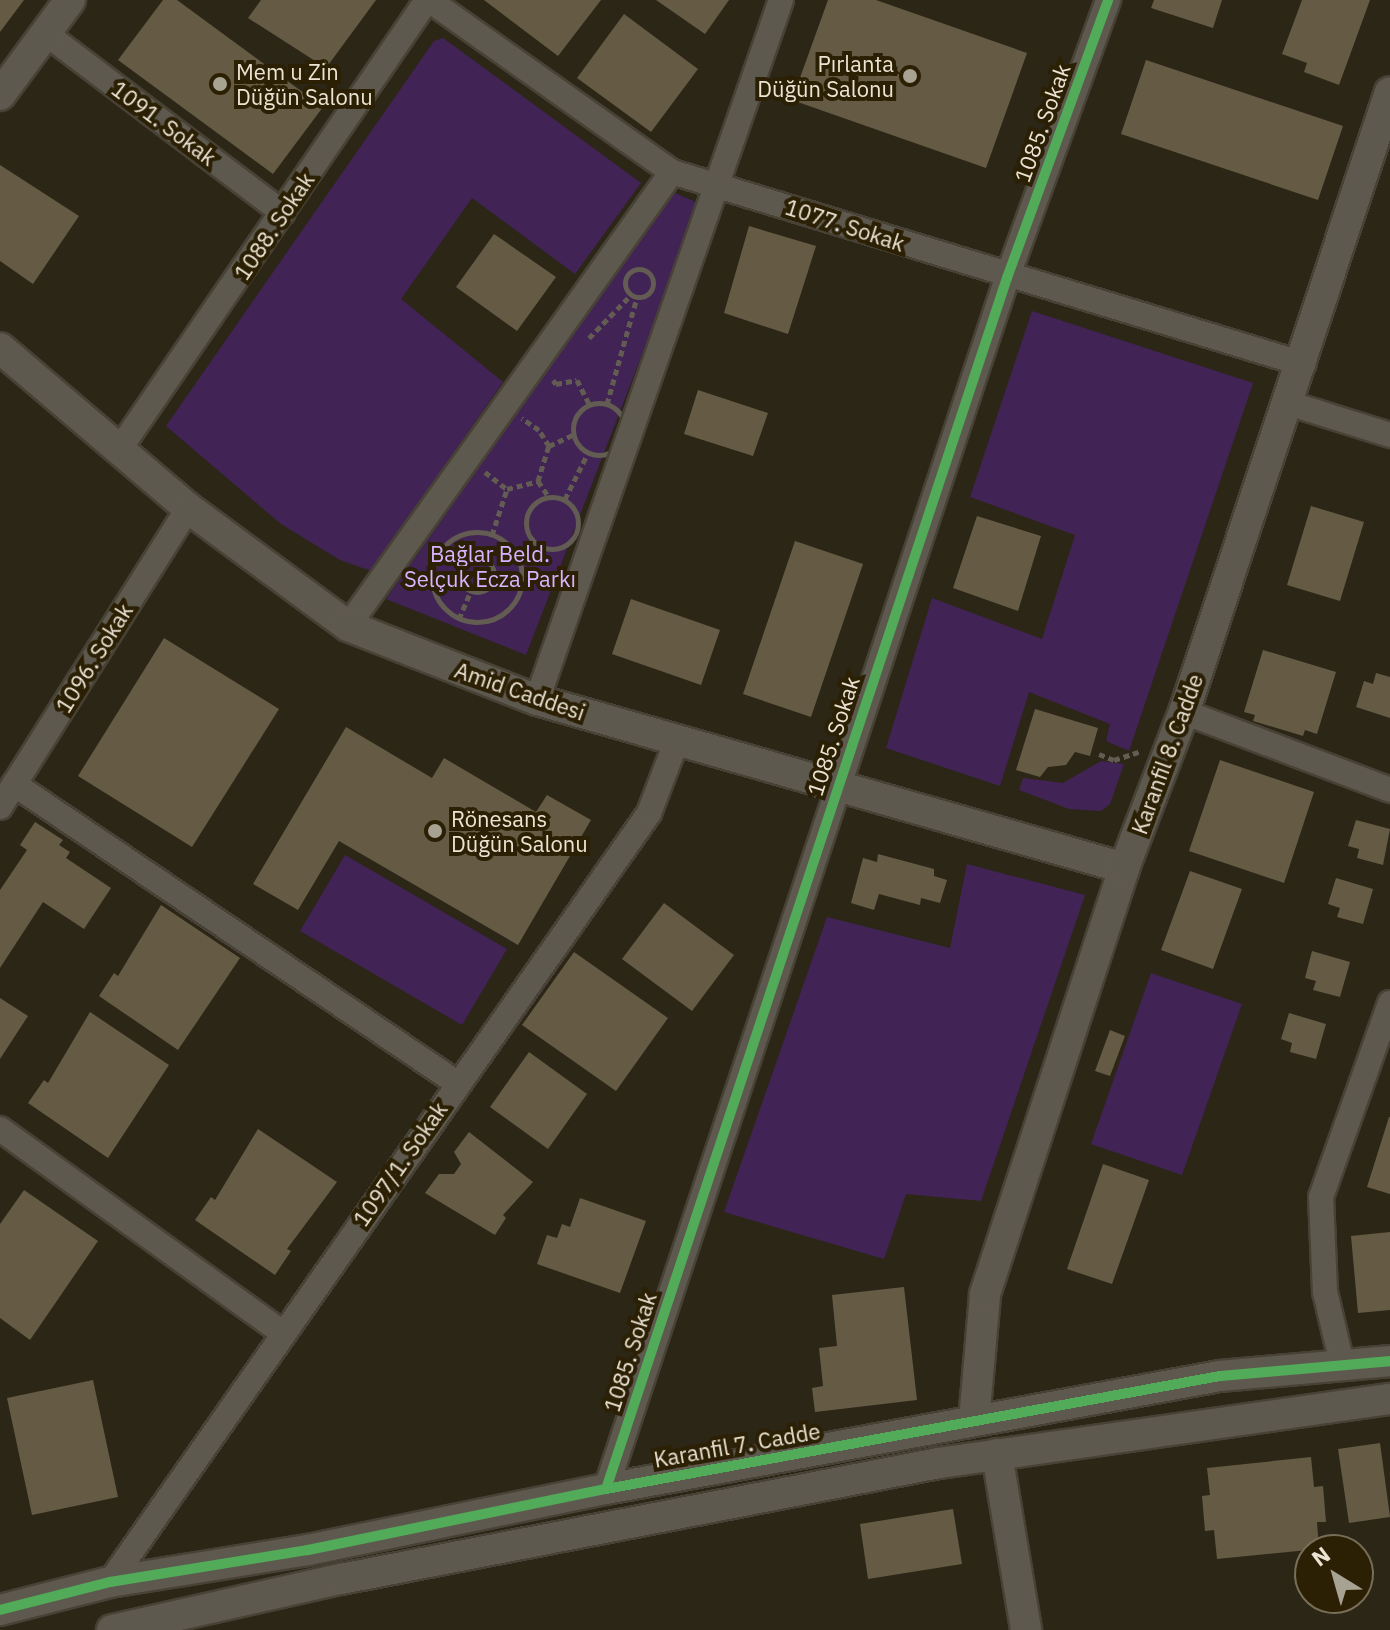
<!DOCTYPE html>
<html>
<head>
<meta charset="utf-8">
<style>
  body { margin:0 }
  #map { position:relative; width:1390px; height:1630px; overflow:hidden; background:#2c2617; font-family:"IBM Plex Sans",sans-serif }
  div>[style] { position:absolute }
  .green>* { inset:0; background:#412356 }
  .building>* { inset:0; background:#655b44 }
  .path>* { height:5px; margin-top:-2.5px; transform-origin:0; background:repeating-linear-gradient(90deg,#625c52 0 6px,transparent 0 10px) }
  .path>.ring { margin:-2.5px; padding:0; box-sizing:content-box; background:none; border:5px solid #625c52; border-radius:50% }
  .roads { filter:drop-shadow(2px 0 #484236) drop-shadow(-2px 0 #484236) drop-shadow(0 2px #484236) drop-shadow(0 -2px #484236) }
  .minor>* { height:24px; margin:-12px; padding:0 12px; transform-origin:12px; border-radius:12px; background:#5e594f }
  .tertiary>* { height:30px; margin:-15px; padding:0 15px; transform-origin:15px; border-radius:15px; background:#5e594f }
  .cycleway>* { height:10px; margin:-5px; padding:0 5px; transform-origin:5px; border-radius:5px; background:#51ab58 }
  .dots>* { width:22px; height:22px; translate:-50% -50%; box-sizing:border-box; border:4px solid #2b1f04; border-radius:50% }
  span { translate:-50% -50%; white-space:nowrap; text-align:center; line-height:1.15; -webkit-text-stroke:8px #2b1f04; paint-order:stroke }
  .poi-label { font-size:22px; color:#ebe4d4 }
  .right { translate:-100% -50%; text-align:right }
  .left { translate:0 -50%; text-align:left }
  .street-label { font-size:22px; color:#ebe4d4 }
  .park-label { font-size:22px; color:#d8b3ff }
  .north { position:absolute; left:1294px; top:1534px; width:80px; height:80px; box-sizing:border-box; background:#2b1f04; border:2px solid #786e57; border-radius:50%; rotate:323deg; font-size:22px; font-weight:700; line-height:32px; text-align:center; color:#ebe4d4 }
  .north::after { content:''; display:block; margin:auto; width:28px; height:36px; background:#a8a292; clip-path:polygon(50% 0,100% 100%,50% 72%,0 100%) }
</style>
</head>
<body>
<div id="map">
  <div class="green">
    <i style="clip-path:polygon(443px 38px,641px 183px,575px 274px,472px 198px,401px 299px,503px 382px,371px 571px,340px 560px,281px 524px,166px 426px,434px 41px)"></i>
    <i style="clip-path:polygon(673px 192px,700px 204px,526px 655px,386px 599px)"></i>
    <i style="clip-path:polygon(1032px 311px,1253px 383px,1129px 751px,1106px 741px,1110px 724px,1029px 692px,1000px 786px,886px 748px,932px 598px,1042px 639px,1075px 535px,970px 497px)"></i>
    <i style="clip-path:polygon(1101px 761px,1124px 764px,1110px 804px,1101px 811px,1069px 809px,1019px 790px,1023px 778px,1063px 783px)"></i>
    <i style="clip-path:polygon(345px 855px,507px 949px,462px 1025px,300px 931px)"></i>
    <i style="clip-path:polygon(967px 864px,1085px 895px,981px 1201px,906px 1194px,884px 1259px,724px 1212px,827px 917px,950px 948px)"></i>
    <i style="clip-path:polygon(1151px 973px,1242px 1004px,1182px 1175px,1091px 1144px)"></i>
  </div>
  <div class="building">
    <i style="clip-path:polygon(0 0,24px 0,0 32px)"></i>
    <i style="clip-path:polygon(163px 0,177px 0,323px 107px,273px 174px,118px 60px)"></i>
    <i style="clip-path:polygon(261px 0,376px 0,326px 68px,248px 18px)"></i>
    <i style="clip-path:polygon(484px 0,601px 0,558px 56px)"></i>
    <i style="clip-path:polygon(656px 0,729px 0,705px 34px)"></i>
    <i style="clip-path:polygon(828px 0,876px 0,1027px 53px,986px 168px,792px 100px)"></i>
    <i style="clip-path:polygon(1154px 0,1222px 0,1213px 28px,1151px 8px)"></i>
    <i style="clip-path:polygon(1302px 0,1370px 0,1339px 85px,1304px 72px,1307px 63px,1282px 54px)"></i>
    <i style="clip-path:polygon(624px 14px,698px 69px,651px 132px,577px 78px)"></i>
    <i style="clip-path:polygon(1146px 60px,1343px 126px,1318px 200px,1121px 134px)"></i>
    <i style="clip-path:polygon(0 165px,79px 216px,33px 284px,0 261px)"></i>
    <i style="clip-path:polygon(749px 226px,816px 246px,788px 334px,724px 313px)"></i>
    <i style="clip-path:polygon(494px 234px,556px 277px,517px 331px,456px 287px)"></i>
    <i style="clip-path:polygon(698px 390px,768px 413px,753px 456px,684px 434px)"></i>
    <i style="clip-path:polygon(1311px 506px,1364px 522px,1340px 601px,1287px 585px)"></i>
    <i style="clip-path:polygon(977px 516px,1041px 536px,1018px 611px,953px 588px)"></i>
    <i style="clip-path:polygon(795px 541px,863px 564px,811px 717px,743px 694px)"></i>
    <i style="clip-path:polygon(631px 599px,720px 630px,701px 685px,612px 654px)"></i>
    <i style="clip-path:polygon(164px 638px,279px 709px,192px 847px,78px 776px)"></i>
    <i style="clip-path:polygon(1263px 650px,1336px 672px,1317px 734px,1305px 730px,1303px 736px,1253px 721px,1255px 715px,1244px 712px)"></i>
    <i style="clip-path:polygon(1376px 673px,1390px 677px,1390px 718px,1356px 707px,1364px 681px,1373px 684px)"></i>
    <i style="clip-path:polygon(1035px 709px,1098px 728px,1090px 756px,1075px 752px,1066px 765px,1048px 767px,1040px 777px,1016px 770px)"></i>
    <i style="clip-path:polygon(346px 727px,432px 778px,444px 758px,536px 812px,547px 795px,591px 820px,518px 945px,339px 841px,298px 910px,253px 884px)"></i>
    <i style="clip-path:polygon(1220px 760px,1314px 792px,1284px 883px,1189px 851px)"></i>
    <i style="clip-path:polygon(1356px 820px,1390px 829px,1383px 865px,1357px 858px,1359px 849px,1348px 846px)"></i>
    <i style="clip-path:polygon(35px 822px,63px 840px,59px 845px,70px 852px,66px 858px,111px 888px,84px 929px,43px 902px,0 968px,0 890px,27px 850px,20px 845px)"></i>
    <i style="clip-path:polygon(878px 854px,934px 869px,934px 876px,947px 880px,940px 903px,921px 898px,920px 905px,879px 894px,874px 910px,851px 903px,863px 858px,877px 862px)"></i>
    <i style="clip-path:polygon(1190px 871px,1242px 889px,1213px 969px,1161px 950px)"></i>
    <i style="clip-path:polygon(1336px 878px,1373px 889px,1363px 924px,1337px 917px,1340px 908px,1328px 904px)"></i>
    <i style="clip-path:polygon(664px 903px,734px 955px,692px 1011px,622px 959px)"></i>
    <i style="clip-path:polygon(161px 905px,240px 958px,178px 1050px,99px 996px,114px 973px,118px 976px)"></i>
    <i style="clip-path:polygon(1312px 951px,1350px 962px,1340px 997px,1313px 990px,1316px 981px,1305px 978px)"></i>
    <i style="clip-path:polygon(574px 952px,668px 1018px,616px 1091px,522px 1025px)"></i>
    <i style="clip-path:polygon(0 998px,28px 1016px,0 1059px)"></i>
    <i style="clip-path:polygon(90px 1012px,169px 1065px,108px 1158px,28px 1103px,44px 1080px,48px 1083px)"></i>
    <i style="clip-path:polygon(1289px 1013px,1326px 1024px,1316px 1059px,1290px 1052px,1292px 1043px,1281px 1039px)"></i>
    <i style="clip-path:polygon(1110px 1030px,1125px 1036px,1110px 1076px,1095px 1071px)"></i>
    <i style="clip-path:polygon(529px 1052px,587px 1094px,548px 1149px,490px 1107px)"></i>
    <i style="clip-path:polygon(1389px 1117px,1390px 1117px,1390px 1194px,1367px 1187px)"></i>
    <i style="clip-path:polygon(258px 1129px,337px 1182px,287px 1249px,291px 1251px,275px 1275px,195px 1220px,211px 1197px,215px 1200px)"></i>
    <i style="clip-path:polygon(469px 1132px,533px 1182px,503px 1215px,506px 1218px,495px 1235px,425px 1193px,439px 1174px,454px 1174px,461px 1164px,454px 1152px)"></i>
    <i style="clip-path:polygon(1103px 1164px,1149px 1180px,1112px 1284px,1067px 1269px)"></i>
    <i style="clip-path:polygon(24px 1190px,98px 1241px,30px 1340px,0 1318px,0 1224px)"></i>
    <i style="clip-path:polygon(580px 1198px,646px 1221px,620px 1293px,537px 1264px,547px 1235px,557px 1238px,562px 1224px,570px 1227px)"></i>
    <i style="clip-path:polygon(1390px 1232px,1390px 1310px,1358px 1313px,1351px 1236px)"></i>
    <i style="clip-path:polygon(904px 1287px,917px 1400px,815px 1412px,812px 1388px,823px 1386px,819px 1348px,837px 1346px,832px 1295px)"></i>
    <i style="clip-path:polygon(93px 1380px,118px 1497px,32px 1515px,7px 1398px)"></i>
    <i style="clip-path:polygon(1380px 1443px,1390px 1517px,1349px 1523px,1338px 1449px)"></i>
    <i style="clip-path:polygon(1311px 1457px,1314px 1487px,1323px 1486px,1326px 1522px,1317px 1522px,1319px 1549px,1217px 1559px,1214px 1530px,1205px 1531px,1202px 1496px,1210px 1495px,1207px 1468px)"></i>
    <i style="clip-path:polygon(953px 1509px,962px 1564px,868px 1579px,860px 1524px)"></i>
  </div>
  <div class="path">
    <i class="ring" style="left:625px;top:269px;width:23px;height:23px"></i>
    <i style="left:589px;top:338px;width:60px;rotate:-45.7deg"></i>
    <i style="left:553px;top:380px;width:5px;rotate:53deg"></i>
    <i style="left:556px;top:384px;width:21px;rotate:-11deg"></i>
    <i style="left:577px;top:380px;width:27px;rotate:63deg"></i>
    <i class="ring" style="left:573px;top:403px;width:47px;height:47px"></i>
    <i style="left:607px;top:404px;width:111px;rotate:-74.3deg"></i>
    <i style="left:549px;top:446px;width:26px;rotate:-25deg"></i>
    <i style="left:485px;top:472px;width:28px;rotate:38deg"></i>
    <i style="left:507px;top:489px;width:32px;rotate:-14deg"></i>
    <i style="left:538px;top:481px;width:37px;rotate:-73deg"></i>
    <i style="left:549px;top:446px;width:19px;rotate:-122deg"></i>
    <i style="left:539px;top:430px;width:21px;rotate:-145deg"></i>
    <i style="left:538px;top:481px;width:18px;rotate:56deg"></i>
    <i class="ring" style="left:526px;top:497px;width:47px;height:47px"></i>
    <i style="left:565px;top:499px;width:51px;rotate:-63.4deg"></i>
    <i class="ring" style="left:432px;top:532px;width:85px;height:85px"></i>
    <i style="left:492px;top:535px;width:48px;rotate:-71.9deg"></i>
    <i class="ring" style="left:460px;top:558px;width:29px;height:29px"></i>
    <i style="left:459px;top:619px;width:30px;rotate:-67deg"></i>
    <i style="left:1099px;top:754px;width:16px;rotate:22deg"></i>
    <i style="left:1114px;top:760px;width:26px;rotate:-18deg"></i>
  </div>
  <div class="roads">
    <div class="minor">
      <i style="left:429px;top:0;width:298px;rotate:35.3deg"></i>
      <i style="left:672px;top:172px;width:660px;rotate:16.92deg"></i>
      <i style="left:45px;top:33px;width:298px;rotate:37.1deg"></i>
      <i style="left:1288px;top:403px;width:107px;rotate:17.4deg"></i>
      <i style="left:119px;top:450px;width:545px;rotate:-55.61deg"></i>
      <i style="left:348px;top:626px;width:558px;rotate:-54.49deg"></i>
      <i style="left:537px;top:700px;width:741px;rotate:-70.78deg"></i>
      <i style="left:1184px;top:712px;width:220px;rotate:20.7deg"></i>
      <i style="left:14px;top:784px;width:534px;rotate:34.02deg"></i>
      <i style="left:0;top:807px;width:353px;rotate:-57.8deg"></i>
      <i style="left:0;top:1129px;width:349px;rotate:35.8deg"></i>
      <i style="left:1343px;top:1368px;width:78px;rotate:-103.3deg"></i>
      <i style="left:1325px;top:1292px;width:95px;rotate:-92.4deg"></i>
      <i style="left:1321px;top:1197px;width:206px;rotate:-70.4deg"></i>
      <i style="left:606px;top:1489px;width:1276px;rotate:-71.68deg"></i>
      <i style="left:1007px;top:278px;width:296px;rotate:-70deg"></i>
      <i style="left:110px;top:1582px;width:939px;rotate:-54.97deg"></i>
      <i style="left:649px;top:813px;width:78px;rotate:-69deg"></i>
    </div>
    <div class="tertiary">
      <i style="left:0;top:95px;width:118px;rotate:-53.6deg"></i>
      <i style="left:0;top:348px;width:247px;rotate:40.4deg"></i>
      <i style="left:188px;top:508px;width:199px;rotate:36.4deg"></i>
      <i style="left:348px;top:626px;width:203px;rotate:21.4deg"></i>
      <i style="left:537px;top:700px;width:611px;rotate:15.97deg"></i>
      <i style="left:974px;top:1421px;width:127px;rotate:-85deg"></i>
      <i style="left:985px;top:1294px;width:448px;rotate:-71.9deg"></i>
      <i style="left:1124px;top:868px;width:167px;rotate:-69deg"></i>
      <i style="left:1184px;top:712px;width:653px;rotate:-71.62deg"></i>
      <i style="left:997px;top:1454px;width:178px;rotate:80.6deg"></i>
      <i style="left:0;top:1610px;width:114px;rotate:-14.3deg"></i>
      <i style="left:110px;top:1582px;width:201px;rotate:-9.2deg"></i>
      <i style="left:308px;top:1550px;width:304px;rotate:-11.6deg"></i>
      <i style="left:606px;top:1489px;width:624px;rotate:-10.43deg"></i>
      <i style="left:1220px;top:1376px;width:171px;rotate:-5deg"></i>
      <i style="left:112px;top:1630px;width:235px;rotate:-12.6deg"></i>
      <i style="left:341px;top:1579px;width:609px;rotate:-10.98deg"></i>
      <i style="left:939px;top:1463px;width:456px;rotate:-8.1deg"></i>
    </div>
  </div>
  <div class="cycleway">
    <i style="left:606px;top:1489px;width:1276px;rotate:-71.68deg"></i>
    <i style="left:1007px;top:278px;width:296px;rotate:-70deg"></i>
    <i style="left:0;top:1610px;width:114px;rotate:-14.3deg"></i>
    <i style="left:110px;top:1582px;width:201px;rotate:-9.2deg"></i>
    <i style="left:308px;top:1550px;width:304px;rotate:-11.6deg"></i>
    <i style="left:606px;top:1489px;width:624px;rotate:-10.43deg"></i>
    <i style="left:1220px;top:1376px;width:171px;rotate:-5deg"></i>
  </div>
  <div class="dots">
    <i style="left:910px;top:76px;background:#a8a292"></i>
    <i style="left:220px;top:84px;background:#a8a292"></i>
    <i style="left:435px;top:831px;background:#a8a292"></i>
  </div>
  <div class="poi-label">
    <span class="right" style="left:894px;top:76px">Pırlanta<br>Düğün Salonu</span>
    <span class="left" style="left:236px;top:84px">Mem u Zin<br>Düğün Salonu</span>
    <span class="left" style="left:451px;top:831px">Rönesans<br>Düğün Salonu</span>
  </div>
  <div class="street-label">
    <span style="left:164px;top:123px;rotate:37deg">1091. Sokak</span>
    <span style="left:1042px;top:123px;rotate:-70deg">1085. Sokak</span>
    <span style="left:845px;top:225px;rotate:18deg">1077. Sokak</span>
    <span style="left:274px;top:226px;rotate:-56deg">1088. Sokak</span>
    <span style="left:94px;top:658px;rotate:-58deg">1096. Sokak</span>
    <span style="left:520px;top:691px;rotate:19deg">Amid Caddesi</span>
    <span style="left:833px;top:736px;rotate:-72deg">1085. Sokak</span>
    <span style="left:1167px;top:754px;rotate:-70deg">Karanfil 8. Cadde</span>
    <span style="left:400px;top:1164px;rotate:-55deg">1097/1. Sokak</span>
    <span style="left:630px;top:1352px;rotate:-72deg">1085. Sokak</span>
    <span style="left:737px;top:1445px;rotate:-10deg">Karanfil 7. Cadde</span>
  </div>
  <div class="park-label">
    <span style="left:490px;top:566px">Bağlar Beld.<br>Selçuk Ecza Parkı</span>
  </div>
  <div class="north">N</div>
</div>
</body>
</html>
